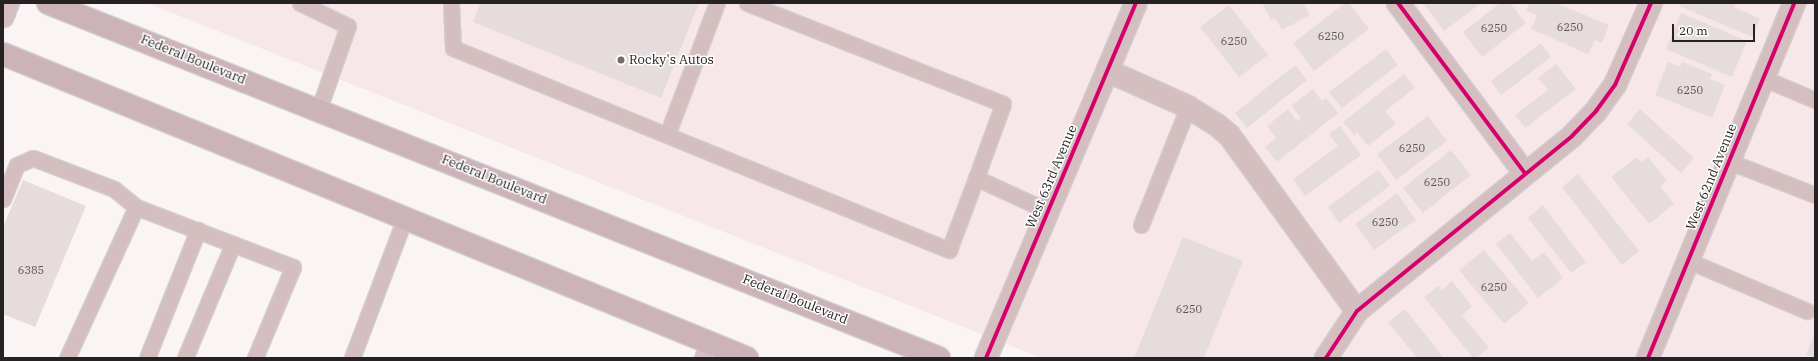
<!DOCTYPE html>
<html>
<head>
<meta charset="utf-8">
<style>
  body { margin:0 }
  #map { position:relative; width:1818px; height:361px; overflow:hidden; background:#faf4f4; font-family:"IBM Plex Serif",serif }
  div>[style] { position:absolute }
  .built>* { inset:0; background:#f7e7e8 }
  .building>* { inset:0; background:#e7dcdc }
  .roads { filter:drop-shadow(1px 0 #d3cfcf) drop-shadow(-1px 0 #d3cfcf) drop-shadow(0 1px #d3cfcf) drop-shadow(0 -1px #d3cfcf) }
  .service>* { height:15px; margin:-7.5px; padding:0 7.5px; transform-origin:7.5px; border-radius:7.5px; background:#d4bec0 }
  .minor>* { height:22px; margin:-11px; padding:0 11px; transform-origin:11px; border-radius:11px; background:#d4bec0 }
  .tertiary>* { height:22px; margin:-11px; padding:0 11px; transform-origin:11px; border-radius:11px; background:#d4bec0 }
  .primary>* { height:22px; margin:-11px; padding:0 11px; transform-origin:11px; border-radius:11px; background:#ccb3b8 }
  .cycleway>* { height:4px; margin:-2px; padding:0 2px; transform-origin:2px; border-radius:2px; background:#d6006c }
  .dots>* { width:11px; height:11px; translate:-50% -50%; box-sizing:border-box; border:2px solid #fff; border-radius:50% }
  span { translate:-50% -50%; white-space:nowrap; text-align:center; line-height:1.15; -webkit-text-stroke:3px #fff; paint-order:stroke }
  .number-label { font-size:11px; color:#595354 }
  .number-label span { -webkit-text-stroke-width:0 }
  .street-label { font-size:13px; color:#262122 }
  .poi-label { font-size:13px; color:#262122 }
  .left { translate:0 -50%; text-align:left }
  .frame { position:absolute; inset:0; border:4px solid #262122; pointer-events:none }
  .scale { position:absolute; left:1672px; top:24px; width:83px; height:18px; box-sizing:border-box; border:2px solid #262122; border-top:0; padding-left:5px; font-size:12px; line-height:14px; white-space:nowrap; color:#262122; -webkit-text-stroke:3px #fff; paint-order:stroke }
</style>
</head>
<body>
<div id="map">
  <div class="built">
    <i style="clip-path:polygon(147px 3px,1815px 3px,1815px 358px,1042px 358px)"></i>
  </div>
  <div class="building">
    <i style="clip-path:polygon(480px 3px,699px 3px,661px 98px,473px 22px)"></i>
    <i style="clip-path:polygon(1262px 3px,1304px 3px,1310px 15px,1282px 30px,1275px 18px,1271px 20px)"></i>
    <i style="clip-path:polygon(1345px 3px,1349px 3px,1369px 29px,1314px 71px,1293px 43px)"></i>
    <i style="clip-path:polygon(1423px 3px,1481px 3px,1444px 31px)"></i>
    <i style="clip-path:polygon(1500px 3px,1510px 3px,1526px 23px,1482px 57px,1463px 32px)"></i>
    <i style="clip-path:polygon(1529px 3px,1556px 3px,1609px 25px,1602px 43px,1595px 40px,1588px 54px,1531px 29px,1537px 15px,1526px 11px)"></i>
    <i style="clip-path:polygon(1680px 3px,1736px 3px,1734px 7px,1760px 19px,1752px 37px,1679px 6px)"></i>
    <i style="clip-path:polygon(1229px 5px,1268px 55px,1239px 77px,1200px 27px)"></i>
    <i style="clip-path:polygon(1681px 13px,1747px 41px,1732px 77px,1666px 49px)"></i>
    <i style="clip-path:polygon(1541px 43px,1551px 57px,1501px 95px,1491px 81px)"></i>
    <i style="clip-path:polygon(1386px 49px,1398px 65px,1342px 108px,1329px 92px)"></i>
    <i style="clip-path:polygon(1668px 62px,1680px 67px,1682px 62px,1712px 74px,1710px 79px,1725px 85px,1712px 118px,1655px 95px)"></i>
    <i style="clip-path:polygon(1556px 64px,1576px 89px,1525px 128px,1515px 115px,1548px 90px,1538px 78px)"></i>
    <i style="clip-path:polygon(1295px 65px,1307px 80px,1247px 128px,1235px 113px)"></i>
    <i style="clip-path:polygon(1404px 74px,1415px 88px,1385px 111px,1396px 124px,1368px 146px,1357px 132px,1354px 135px,1343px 122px)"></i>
    <i style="clip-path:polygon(1313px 89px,1322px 101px,1326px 98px,1338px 113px,1277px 162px,1265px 147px,1276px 138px,1267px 126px,1288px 109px,1297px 121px,1301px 118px,1291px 106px)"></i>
    <i style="clip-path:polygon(1640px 109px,1694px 158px,1681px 173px,1627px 124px)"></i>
    <i style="clip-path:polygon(1428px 116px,1447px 141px,1396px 180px,1377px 154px)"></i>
    <i style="clip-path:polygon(1340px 126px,1361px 155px,1305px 196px,1293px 179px,1338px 146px,1329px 134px)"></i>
    <i style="clip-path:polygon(1451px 150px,1471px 175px,1423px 213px,1403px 188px)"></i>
    <i style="clip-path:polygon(1637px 157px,1641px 162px,1648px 157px,1667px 181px,1660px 186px,1674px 204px,1649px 224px,1611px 177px)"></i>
    <i style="clip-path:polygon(1378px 170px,1390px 186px,1339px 223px,1328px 207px)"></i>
    <i style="clip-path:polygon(1578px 174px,1639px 251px,1622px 265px,1562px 187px)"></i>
    <i style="clip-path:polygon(23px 180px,86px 206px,35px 327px,3px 314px,3px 227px)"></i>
    <i style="clip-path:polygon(1397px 193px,1416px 220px,1374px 250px,1355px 224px)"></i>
    <i style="clip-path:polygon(1543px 205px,1586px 262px,1571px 273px,1528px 218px)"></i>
    <i style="clip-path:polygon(1510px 233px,1532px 261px,1544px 252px,1563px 278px,1538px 298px,1496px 244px)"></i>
    <i style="clip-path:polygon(1183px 237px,1243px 261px,1204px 358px,1134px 358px)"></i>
    <i style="clip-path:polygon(1484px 250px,1529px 303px,1504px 324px,1459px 270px)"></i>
    <i style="clip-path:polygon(1452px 281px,1472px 306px,1462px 315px,1489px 348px,1476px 358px,1473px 358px,1424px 297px,1438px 286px,1442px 290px)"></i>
    <i style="clip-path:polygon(1405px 309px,1444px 358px,1417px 358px,1388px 322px)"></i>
    <i style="clip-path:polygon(1815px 333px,1815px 358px,1806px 355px)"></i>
  </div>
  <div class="roads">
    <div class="service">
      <i style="left:300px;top:3px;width:53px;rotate:25.6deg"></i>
      <i style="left:348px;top:26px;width:90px;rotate:109.4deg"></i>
      <i style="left:451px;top:3px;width:45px;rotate:87.5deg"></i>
      <i style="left:453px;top:48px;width:536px;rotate:22.16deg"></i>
      <i style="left:949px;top:250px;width:77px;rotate:-69.4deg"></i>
      <i style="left:976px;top:178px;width:79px;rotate:24.6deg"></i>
      <i style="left:747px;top:3px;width:275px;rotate:21.5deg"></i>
      <i style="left:1003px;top:104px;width:79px;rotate:110deg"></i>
      <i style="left:1763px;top:78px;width:56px;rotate:22.9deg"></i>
      <i style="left:667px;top:135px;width:141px;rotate:-69.3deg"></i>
      <i style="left:1728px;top:161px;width:93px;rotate:21.3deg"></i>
      <i style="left:3px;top:199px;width:37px;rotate:-68deg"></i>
      <i style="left:17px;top:165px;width:17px;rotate:-24deg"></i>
      <i style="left:33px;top:158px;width:87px;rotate:20.9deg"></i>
      <i style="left:114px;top:189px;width:28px;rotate:39deg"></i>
      <i style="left:1141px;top:225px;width:127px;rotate:-68.3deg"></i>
      <i style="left:1689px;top:261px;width:128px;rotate:23deg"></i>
      <i style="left:67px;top:358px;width:166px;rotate:-65.4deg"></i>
      <i style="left:136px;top:207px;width:168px;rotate:20.9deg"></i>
      <i style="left:293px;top:267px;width:99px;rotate:112.7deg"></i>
      <i style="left:147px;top:358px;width:138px;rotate:-68.3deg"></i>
      <i style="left:185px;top:358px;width:124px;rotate:-67.2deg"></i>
      <i style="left:352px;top:358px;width:150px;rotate:-69.3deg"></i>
      <i style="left:702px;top:358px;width:17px;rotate:-69deg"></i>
    </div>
    <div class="minor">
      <i style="left:1398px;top:3px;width:211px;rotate:53.3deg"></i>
      <i style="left:1108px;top:71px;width:88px;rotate:24.2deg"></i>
      <i style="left:1188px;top:107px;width:34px;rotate:32deg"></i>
      <i style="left:1217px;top:125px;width:16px;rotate:40deg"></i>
      <i style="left:1229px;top:135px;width:218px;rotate:54deg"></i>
      <i style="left:986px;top:358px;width:385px;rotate:-67.1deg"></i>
      <i style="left:1326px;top:358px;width:56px;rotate:-56.6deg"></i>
      <i style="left:1357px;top:311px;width:277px;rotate:-39.1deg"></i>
      <i style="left:1572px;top:136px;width:35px;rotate:-46deg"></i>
      <i style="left:1596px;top:111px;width:32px;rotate:-54deg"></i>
      <i style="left:1615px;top:85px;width:90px;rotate:-66.3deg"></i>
      <i style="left:1648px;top:358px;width:384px;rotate:-67.6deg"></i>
    </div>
    <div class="tertiary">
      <i style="left:3px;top:16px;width:14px;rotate:-69deg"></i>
    </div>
    <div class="primary">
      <i style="left:48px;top:3px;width:959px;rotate:21.72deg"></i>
      <i style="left:3px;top:54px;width:804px;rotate:22.23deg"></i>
    </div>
  </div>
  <div class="cycleway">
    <i style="left:1398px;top:3px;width:211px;rotate:53.3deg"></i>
    <i style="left:986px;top:358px;width:385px;rotate:-67.1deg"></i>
    <i style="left:1326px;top:358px;width:56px;rotate:-56.6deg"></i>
    <i style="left:1357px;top:311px;width:277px;rotate:-39.1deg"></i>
    <i style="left:1572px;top:136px;width:35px;rotate:-46deg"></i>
    <i style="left:1596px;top:111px;width:32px;rotate:-54deg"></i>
    <i style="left:1615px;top:85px;width:90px;rotate:-66.3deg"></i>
    <i style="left:1648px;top:358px;width:384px;rotate:-67.6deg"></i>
  </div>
  <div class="dots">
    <i style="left:621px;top:60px;background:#706b6c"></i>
  </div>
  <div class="number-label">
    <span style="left:1570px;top:27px">6250</span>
    <span style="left:1494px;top:28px">6250</span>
    <span style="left:1331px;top:36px">6250</span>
    <span style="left:1234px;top:41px">6250</span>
    <span style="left:1690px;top:90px">6250</span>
    <span style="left:1412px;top:148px">6250</span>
    <span style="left:1437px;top:182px">6250</span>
    <span style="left:1385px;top:222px">6250</span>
    <span style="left:31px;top:270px">6385</span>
    <span style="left:1494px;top:287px">6250</span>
    <span style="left:1189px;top:309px">6250</span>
  </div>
  <div class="street-label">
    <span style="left:193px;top:60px;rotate:22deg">Federal Boulevard</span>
    <span style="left:1052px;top:177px;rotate:-67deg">West 63rd Avenue</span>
    <span style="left:1712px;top:177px;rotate:-68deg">West 62nd Avenue</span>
    <span style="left:494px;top:180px;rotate:22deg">Federal Boulevard</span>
    <span style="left:795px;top:300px;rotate:22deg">Federal Boulevard</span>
  </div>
  <div class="poi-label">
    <span class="left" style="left:629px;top:60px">Rocky's Autos</span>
  </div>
  <div class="frame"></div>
  <div class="scale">20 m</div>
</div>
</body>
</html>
